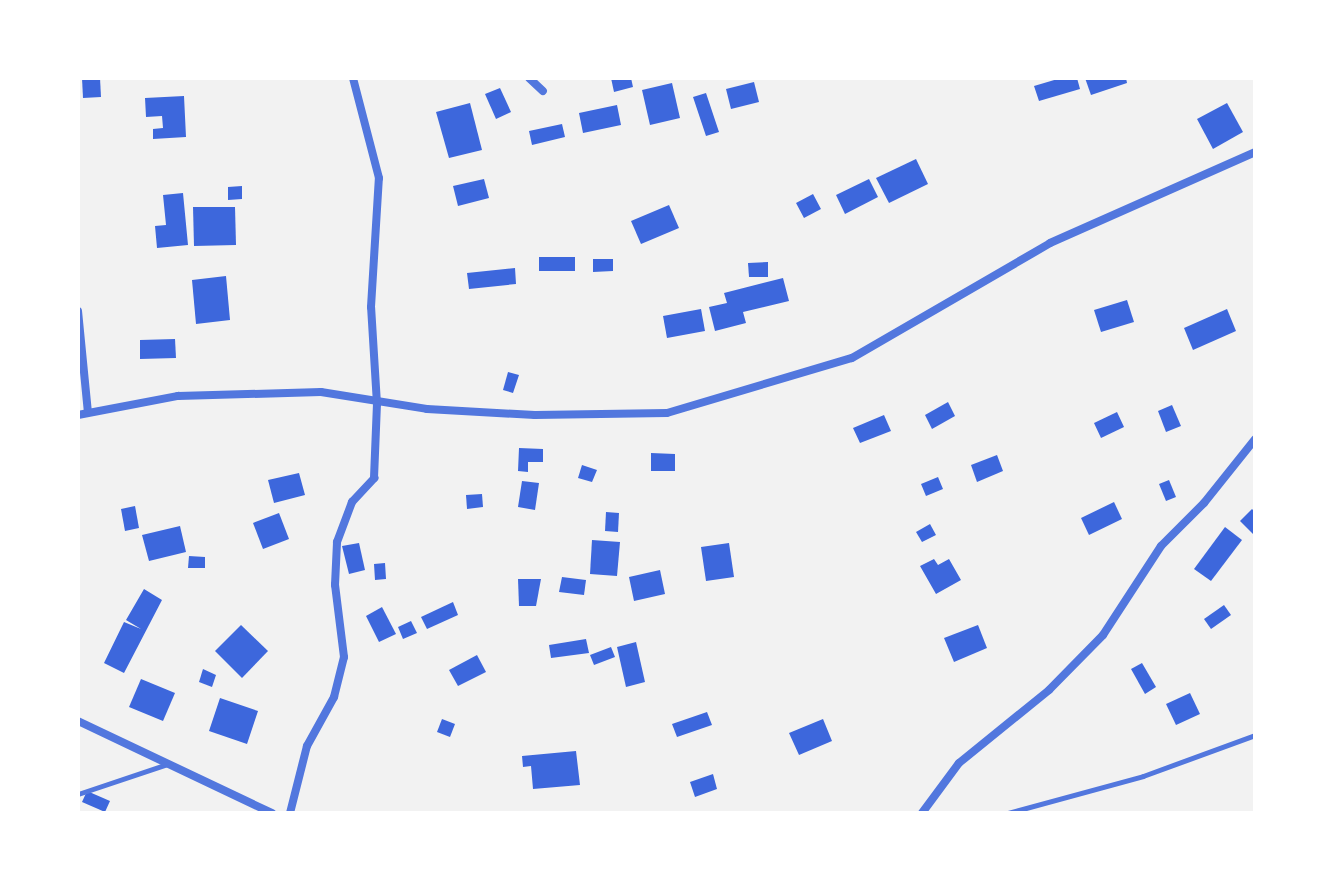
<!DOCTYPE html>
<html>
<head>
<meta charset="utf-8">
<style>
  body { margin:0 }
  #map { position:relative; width:1333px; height:891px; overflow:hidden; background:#f2f2f2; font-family:Lato,sans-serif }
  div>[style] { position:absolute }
  .building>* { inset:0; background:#3d67dc }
  .service>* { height:5px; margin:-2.5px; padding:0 2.5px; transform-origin:2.5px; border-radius:2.5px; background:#5277de }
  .minor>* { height:8px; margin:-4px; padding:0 4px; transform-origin:4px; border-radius:4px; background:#5277de }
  span { translate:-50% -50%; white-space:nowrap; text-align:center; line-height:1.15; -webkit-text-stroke:6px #fff; paint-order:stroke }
  .frame { position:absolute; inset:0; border:80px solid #fff; pointer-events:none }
</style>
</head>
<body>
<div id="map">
  <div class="building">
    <i style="clip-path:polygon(82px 78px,100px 78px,101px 97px,83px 98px)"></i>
    <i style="clip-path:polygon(611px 78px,631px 78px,633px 87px,614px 92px)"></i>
    <i style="clip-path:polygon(1061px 78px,1077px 78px,1080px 89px,1039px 101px,1034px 86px)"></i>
    <i style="clip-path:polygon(1085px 78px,1126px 78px,1127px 83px,1091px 95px)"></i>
    <i style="clip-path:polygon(754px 82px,759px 102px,731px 109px,726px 89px)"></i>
    <i style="clip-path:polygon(672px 83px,680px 118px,650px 125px,642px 90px)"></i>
    <i style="clip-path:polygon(500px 88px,511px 112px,496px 119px,485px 94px)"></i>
    <i style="clip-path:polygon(706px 93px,719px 132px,706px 136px,693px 97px)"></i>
    <i style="clip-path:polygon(184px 96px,186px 137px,153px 139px,153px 129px,163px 128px,162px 116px,146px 117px,145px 98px)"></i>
    <i style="clip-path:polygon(470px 103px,482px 150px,449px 158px,436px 112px)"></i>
    <i style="clip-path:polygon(1227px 103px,1243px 132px,1213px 149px,1197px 119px)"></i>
    <i style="clip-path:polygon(617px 105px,621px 125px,583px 133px,579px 113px)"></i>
    <i style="clip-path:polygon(562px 124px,565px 137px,532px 145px,529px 131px)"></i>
    <i style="clip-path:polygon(916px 159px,928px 184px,889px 203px,876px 178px)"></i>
    <i style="clip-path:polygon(484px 179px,489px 198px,458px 206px,453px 186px)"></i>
    <i style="clip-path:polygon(869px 179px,878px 197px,845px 214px,836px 195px)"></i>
    <i style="clip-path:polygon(242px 186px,242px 199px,228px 200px,228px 187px)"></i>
    <i style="clip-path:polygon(183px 193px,188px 245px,157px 248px,155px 226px,166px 225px,163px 195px)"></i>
    <i style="clip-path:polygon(813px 194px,821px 209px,804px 218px,796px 203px)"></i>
    <i style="clip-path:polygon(669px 205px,679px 228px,641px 244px,631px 221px)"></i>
    <i style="clip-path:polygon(193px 207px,235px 207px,236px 245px,194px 246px)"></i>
    <i style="clip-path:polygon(539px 257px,575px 257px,575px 271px,539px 271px)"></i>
    <i style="clip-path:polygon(593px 259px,613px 259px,613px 271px,593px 272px)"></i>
    <i style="clip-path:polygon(768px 262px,768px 277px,749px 277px,748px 263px)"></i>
    <i style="clip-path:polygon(515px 268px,516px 284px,469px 289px,467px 273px)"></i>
    <i style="clip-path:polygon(226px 276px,230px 320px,196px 324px,192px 280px)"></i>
    <i style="clip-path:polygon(783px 278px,789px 301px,743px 312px,746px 323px,715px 331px,709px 307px,727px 303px,724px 293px)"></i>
    <i style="clip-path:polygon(1127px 300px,1134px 322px,1101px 332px,1094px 310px)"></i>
    <i style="clip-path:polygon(701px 309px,705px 331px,667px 338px,663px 316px)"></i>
    <i style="clip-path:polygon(1227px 309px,1236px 331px,1193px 350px,1184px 328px)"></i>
    <i style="clip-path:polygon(175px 339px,176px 358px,140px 359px,140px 340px)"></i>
    <i style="clip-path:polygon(508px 372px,519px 375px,513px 393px,503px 390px)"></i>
    <i style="clip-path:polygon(948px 402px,955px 416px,932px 429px,925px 415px)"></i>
    <i style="clip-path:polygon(1172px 405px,1181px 426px,1166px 432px,1158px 411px)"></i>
    <i style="clip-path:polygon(1117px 412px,1124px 427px,1101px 438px,1094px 423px)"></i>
    <i style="clip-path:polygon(884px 415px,891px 431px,860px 443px,853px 428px)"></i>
    <i style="clip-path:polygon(519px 448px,543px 449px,543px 462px,528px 462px,528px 472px,518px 471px)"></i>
    <i style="clip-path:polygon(651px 453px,675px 454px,675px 471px,651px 471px)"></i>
    <i style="clip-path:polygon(997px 455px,1003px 471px,977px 482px,971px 465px)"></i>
    <i style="clip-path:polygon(582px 465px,597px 470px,592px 482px,578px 478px)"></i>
    <i style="clip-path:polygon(299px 473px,305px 495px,274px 503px,268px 480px)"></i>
    <i style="clip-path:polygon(938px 477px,943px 489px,926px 496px,921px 484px)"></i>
    <i style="clip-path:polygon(1169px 480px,1176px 497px,1166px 501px,1159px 484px)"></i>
    <i style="clip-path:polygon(522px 481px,539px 483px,535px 510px,518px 507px)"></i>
    <i style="clip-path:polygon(482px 494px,483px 507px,467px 509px,466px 495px)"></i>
    <i style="clip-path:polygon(1114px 502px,1122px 519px,1089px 535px,1081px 518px)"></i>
    <i style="clip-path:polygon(135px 506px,139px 528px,125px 531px,121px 509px)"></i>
    <i style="clip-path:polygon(1252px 509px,1255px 512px,1255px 536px,1240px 521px)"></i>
    <i style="clip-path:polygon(606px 512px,619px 513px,618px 532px,605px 531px)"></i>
    <i style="clip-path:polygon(279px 513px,289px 539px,263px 549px,253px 523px)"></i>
    <i style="clip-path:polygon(930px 524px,936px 535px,922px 542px,916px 532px)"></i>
    <i style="clip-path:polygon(180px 526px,186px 552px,149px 561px,142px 535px)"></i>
    <i style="clip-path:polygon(1225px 527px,1242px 540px,1211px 581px,1194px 569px)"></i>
    <i style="clip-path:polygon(592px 540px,620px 542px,617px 576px,590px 574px)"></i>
    <i style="clip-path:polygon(359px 543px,365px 570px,349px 574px,342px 546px)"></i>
    <i style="clip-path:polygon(729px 543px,734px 577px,706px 581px,701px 547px)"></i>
    <i style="clip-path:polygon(189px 556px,205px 557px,205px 568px,188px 568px)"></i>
    <i style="clip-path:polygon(934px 559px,938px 565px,949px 559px,961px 580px,936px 594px,920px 566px)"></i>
    <i style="clip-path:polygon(385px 563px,386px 579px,375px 580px,374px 564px)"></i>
    <i style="clip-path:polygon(660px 570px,665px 594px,634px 601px,629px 577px)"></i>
    <i style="clip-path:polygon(562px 577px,586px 580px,584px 595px,559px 592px)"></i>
    <i style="clip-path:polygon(518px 579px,541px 579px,536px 606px,519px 606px)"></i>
    <i style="clip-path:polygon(144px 589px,162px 600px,124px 673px,104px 663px,124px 622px,141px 629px,126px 620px)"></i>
    <i style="clip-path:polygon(453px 602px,458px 615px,427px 629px,421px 617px)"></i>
    <i style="clip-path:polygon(1224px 605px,1231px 615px,1211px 629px,1204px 619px)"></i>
    <i style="clip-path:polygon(382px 607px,396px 634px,379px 642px,366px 616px)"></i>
    <i style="clip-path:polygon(411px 621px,417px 633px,403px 639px,398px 627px)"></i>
    <i style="clip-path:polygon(241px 625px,268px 651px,242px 678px,215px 651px)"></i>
    <i style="clip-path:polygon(978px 625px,987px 648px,954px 662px,944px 638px)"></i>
    <i style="clip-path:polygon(586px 639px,589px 653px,551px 658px,549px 645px)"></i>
    <i style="clip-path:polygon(636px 642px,645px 682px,626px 687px,617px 647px)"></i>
    <i style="clip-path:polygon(611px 647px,615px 657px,594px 665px,590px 655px)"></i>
    <i style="clip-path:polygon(477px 655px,486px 672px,458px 686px,449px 670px)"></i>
    <i style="clip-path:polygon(1142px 663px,1156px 687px,1145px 694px,1131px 669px)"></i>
    <i style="clip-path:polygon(203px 669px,216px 675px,212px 687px,199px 682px)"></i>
    <i style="clip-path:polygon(141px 679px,175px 693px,163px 721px,129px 707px)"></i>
    <i style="clip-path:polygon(1190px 693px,1200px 714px,1176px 725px,1166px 704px)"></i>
    <i style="clip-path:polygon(220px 698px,258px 711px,247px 744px,209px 731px)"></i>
    <i style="clip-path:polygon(707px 712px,712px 725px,677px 737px,672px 724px)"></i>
    <i style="clip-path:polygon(442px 719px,455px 724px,450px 737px,437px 732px)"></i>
    <i style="clip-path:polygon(823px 719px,832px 741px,799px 755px,789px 733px)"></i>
    <i style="clip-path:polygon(576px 751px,580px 785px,533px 789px,531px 766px,523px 767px,522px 756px)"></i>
    <i style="clip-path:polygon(713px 774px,717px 789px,695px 797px,690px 782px)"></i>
    <i style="clip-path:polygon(87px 791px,110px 801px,105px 812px,82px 802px)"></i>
  </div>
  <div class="service">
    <i style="left:78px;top:794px;width:94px;rotate:-18.6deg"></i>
    <i style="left:1008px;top:813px;width:140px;rotate:-15.3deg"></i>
    <i style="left:1143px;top:776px;width:119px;rotate:-20.1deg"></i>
  </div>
  <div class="minor">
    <i style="left:529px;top:78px;width:19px;rotate:43deg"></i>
    <i style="left:78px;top:311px;width:102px;rotate:84.4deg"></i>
    <i style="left:78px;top:415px;width:102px;rotate:-10.8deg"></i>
    <i style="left:178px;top:396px;width:143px;rotate:-1.6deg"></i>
    <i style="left:321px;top:392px;width:107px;rotate:9.1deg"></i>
    <i style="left:427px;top:409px;width:108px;rotate:3.2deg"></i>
    <i style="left:535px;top:415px;width:132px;rotate:-0.9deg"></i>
    <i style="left:667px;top:413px;width:193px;rotate:-16.6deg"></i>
    <i style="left:852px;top:358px;width:229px;rotate:-30.1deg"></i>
    <i style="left:1050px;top:243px;width:224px;rotate:-23.9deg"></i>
    <i style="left:78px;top:721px;width:215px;rotate:25.4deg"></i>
    <i style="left:290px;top:813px;width:69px;rotate:-75.8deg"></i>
    <i style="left:307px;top:746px;width:56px;rotate:-61.1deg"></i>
    <i style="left:334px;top:697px;width:41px;rotate:-76deg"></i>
    <i style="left:344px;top:657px;width:73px;rotate:-97.1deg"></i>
    <i style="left:335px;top:585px;width:43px;rotate:-87.3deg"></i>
    <i style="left:337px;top:542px;width:43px;rotate:-69.4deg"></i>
    <i style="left:352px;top:502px;width:33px;rotate:-47deg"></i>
    <i style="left:374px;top:478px;width:74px;rotate:-87.7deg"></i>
    <i style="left:377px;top:404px;width:97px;rotate:-93.5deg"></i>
    <i style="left:371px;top:307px;width:129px;rotate:-86.5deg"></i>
    <i style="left:379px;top:178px;width:103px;rotate:-104.6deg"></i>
    <i style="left:922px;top:813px;width:62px;rotate:-53.5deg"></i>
    <i style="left:959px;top:763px;width:116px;rotate:-39deg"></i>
    <i style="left:1049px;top:690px;width:77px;rotate:-45.5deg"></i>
    <i style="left:1103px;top:635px;width:106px;rotate:-56.9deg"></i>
    <i style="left:1161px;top:546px;width:61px;rotate:-45deg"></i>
    <i style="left:1204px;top:503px;width:82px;rotate:-51.4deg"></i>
  </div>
  <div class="frame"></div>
</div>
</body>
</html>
